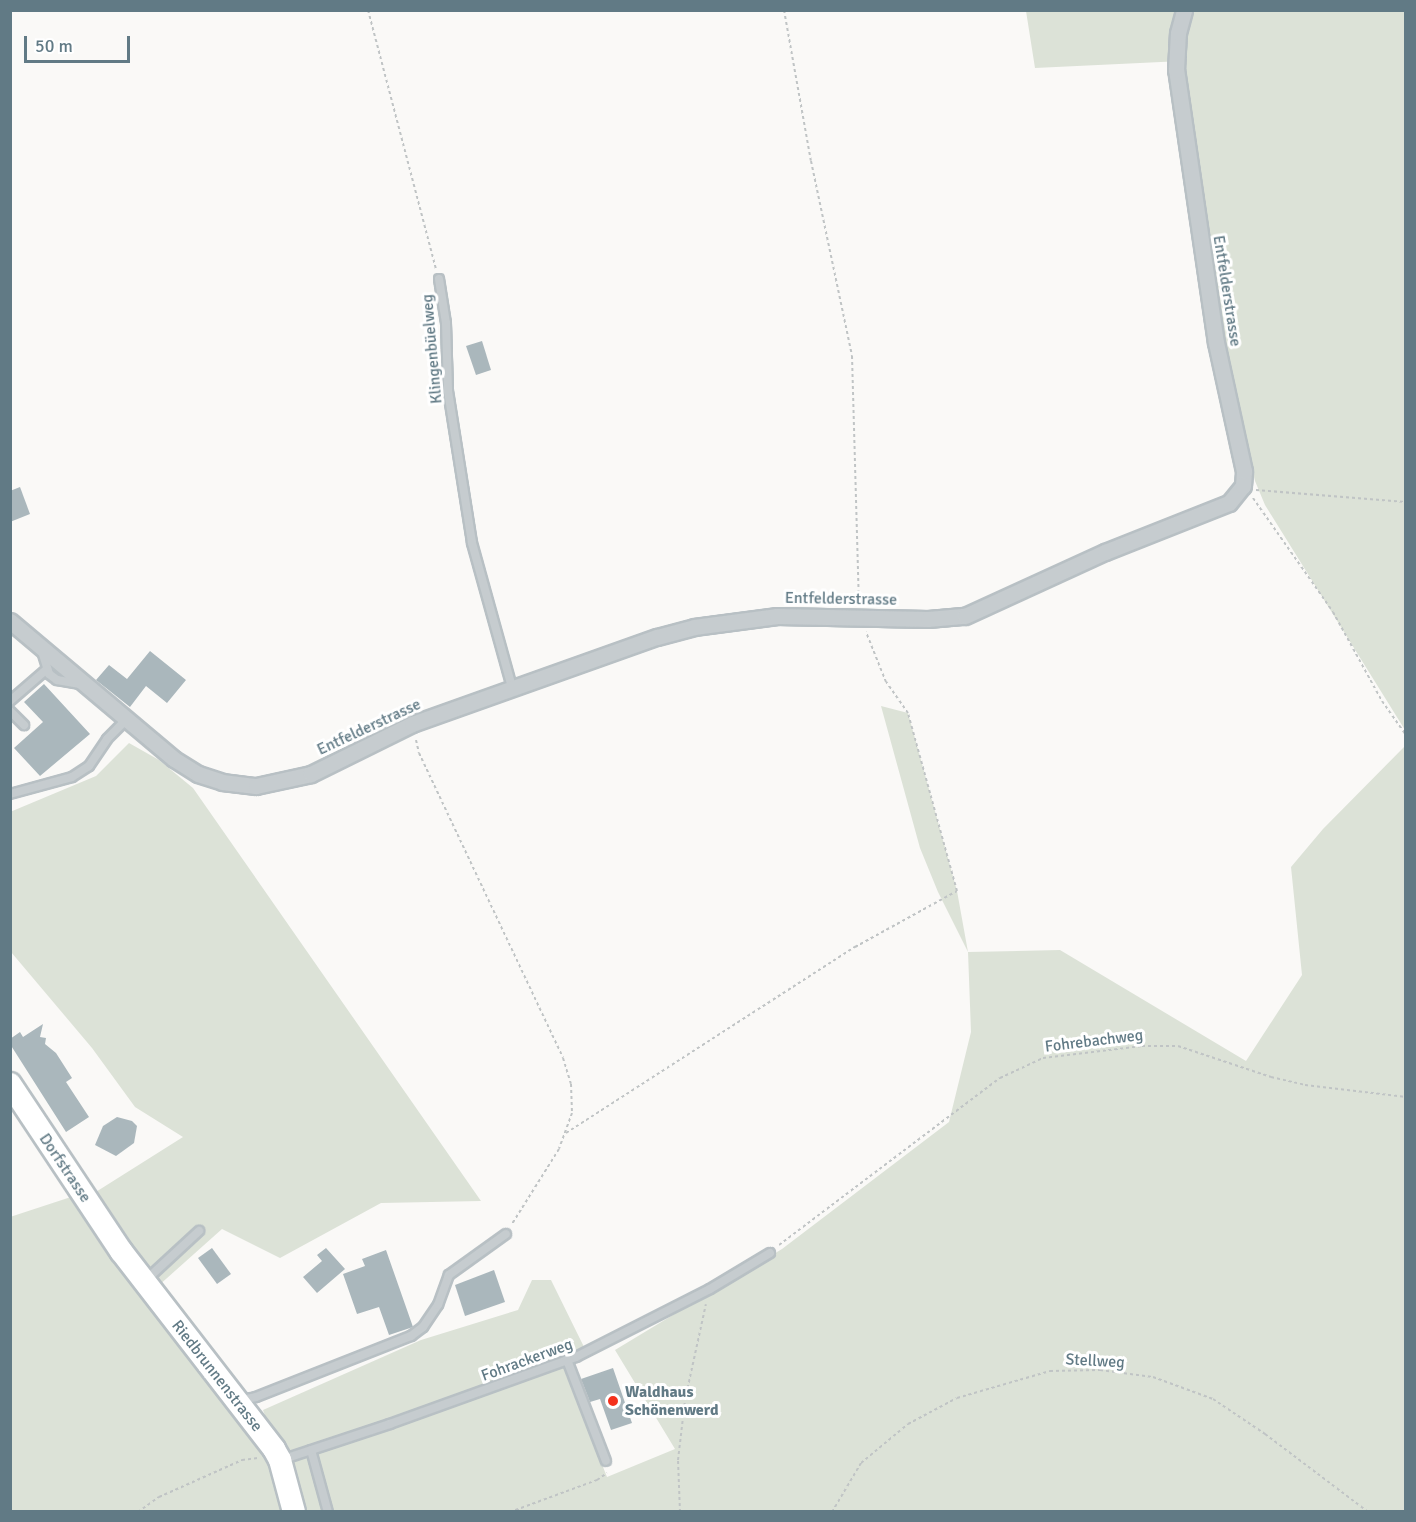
<!DOCTYPE html>
<html>
<head>
<meta charset="utf-8">
<style>
  body { margin:0 }
  #map { position:relative; width:1416px; height:1522px; overflow:hidden; background:#faf9f7; font-family:Signika,sans-serif }
  div>[style] { position:absolute }
  .green>* { inset:0; background:#dce2d7 }
  .building>* { inset:0; background:#aab7bc }
  .path>* { height:2px; margin-top:-1px; transform-origin:0; background:repeating-linear-gradient(90deg,#c0c4c5 0 3px,transparent 0 6px) }
  .roads { filter:drop-shadow(2px 0 #b8c0c4) drop-shadow(-2px 0 #b8c0c4) drop-shadow(0 2px #b8c0c4) drop-shadow(0 -2px #b8c0c4) }
  .lane>* { height:8px; margin:-4px; padding:0 4px; transform-origin:4px; border-radius:4px; background:#c6cccf }
  .street>* { height:15px; margin:-7.5px; padding:0 7.5px; transform-origin:7.5px; border-radius:7.5px; background:#c6cccf }
  .secondary>* { height:22px; margin:-11px; padding:0 11px; transform-origin:11px; border-radius:11px; background:#fff }
  .dots>* { width:16px; height:16px; translate:-50% -50%; box-sizing:border-box; border:3px solid #fff; border-radius:50% }
  span { translate:-50% -50%; white-space:nowrap; text-align:center; line-height:1.15; -webkit-text-stroke:6px #fff; paint-order:stroke }
  .street-label { font-size:16px; color:#617a85 }
  .poi-label { font-size:16px; color:#617a85; font-weight:700 }
  .left { translate:0 -50%; text-align:left }
  .frame { position:absolute; inset:0; border:12px solid #617a85; pointer-events:none }
  .scale { position:absolute; left:24px; top:36px; width:106px; height:27px; box-sizing:border-box; border:3px solid #617a85; border-top:0; padding-left:8px; font-size:18px; line-height:21px; white-space:nowrap; color:#617a85; -webkit-text-stroke:4px #fff; paint-order:stroke }
</style>
</head>
<body>
<div id="map">
  <div class="green">
    <i style="clip-path:polygon(1026px 11px,1405px 11px,1405px 730px,1265px 505px,1255px 481px,1225px 359px,1182px 61px,1035px 68px)"></i>
    <i style="clip-path:polygon(881px 706px,908px 713px,957px 891px,968px 952px,1060px 950px,1246px 1061px,1302px 975px,1291px 867px,1323px 829px,1405px 746px,1405px 1511px,299px 1511px,263px 1410px,421px 1340px,518px 1310px,532px 1280px,551px 1280px,584px 1347px,564px 1369px,607px 1477px,675px 1449px,615px 1350px,782px 1249px,949px 1122px,971px 1032px,968px 952px,938px 892px,920px 848px)"></i>
    <i style="clip-path:polygon(129px 743px,159px 760px,193px 788px,481px 1201px,381px 1203px,280px 1258px,222px 1229px,157px 1287px,91px 1195px,183px 1137px,135px 1107px,92px 1048px,11px 952px,10px 812px,96px 776px)"></i>
    <i style="clip-path:polygon(74px 1196px,243px 1421px,271px 1470px,285px 1511px,11px 1511px,10px 1217px)"></i>
  </div>
  <div class="building">
    <i style="clip-path:polygon(482px 341px,491px 370px,476px 375px,466px 346px)"></i>
    <i style="clip-path:polygon(20px 487px,30px 514px,10px 522px,10px 491px)"></i>
    <i style="clip-path:polygon(150px 651px,186px 680px,167px 703px,146px 686px,130px 707px,96px 680px,109px 665px,127px 679px)"></i>
    <i style="clip-path:polygon(44px 684px,90px 734px,40px 776px,14px 748px,43px 722px,24px 702px)"></i>
    <i style="clip-path:polygon(43px 1024px,40px 1037px,46px 1038px,45px 1044px,56px 1053px,72px 1078px,66px 1082px,89px 1117px,66px 1132px,10px 1044px,10px 1039px,20px 1032px,23px 1037px)"></i>
    <i style="clip-path:polygon(117px 1117px,132px 1121px,137px 1126px,134px 1143px,116px 1156px,95px 1145px,103px 1126px)"></i>
    <i style="clip-path:polygon(212px 1248px,231px 1274px,217px 1284px,198px 1258px)"></i>
    <i style="clip-path:polygon(326px 1248px,345px 1269px,317px 1293px,303px 1277px,322px 1261px,317px 1255px)"></i>
    <i style="clip-path:polygon(386px 1250px,413px 1327px,389px 1335px,379px 1307px,357px 1314px,343px 1274px,365px 1266px,362px 1259px)"></i>
    <i style="clip-path:polygon(494px 1270px,505px 1302px,465px 1316px,455px 1285px)"></i>
    <i style="clip-path:polygon(613px 1368px,632px 1423px,611px 1430px,600px 1399px,590px 1402px,581px 1379px)"></i>
  </div>
  <div class="path">
    <i style="left:368px;top:10px;width:269px;rotate:75.3deg"></i>
    <i style="left:784px;top:10px;width:153px;rotate:79.9deg"></i>
    <i style="left:811px;top:161px;width:199px;rotate:78.1deg"></i>
    <i style="left:852px;top:356px;width:248px;rotate:88.4deg"></i>
    <i style="left:1256px;top:490px;width:150px;rotate:4.6deg"></i>
    <i style="left:1253px;top:498px;width:139px;rotate:54.9deg"></i>
    <i style="left:1333px;top:612px;width:102px;rotate:61.2deg"></i>
    <i style="left:1382px;top:701px;width:42px;rotate:54.8deg"></i>
    <i style="left:416px;top:740px;width:13px;rotate:77deg"></i>
    <i style="left:419px;top:753px;width:337px;rotate:64.7deg"></i>
    <i style="left:563px;top:1058px;width:27px;rotate:73deg"></i>
    <i style="left:571px;top:1084px;width:29px;rotate:88deg"></i>
    <i style="left:572px;top:1113px;width:38px;rotate:110deg"></i>
    <i style="left:559px;top:1149px;width:89px;rotate:122.1deg"></i>
    <i style="left:566px;top:1133px;width:344px;rotate:-32.8deg"></i>
    <i style="left:855px;top:947px;width:116px;rotate:-28.8deg"></i>
    <i style="left:957px;top:891px;width:185px;rotate:-105.4deg"></i>
    <i style="left:908px;top:713px;width:38px;rotate:-125deg"></i>
    <i style="left:886px;top:682px;width:54px;rotate:-111.8deg"></i>
    <i style="left:779px;top:1245px;width:277px;rotate:-37.1deg"></i>
    <i style="left:1000px;top:1078px;width:47px;rotate:-24.9deg"></i>
    <i style="left:1043px;top:1058px;width:100px;rotate:-6.9deg"></i>
    <i style="left:1142px;top:1046px;width:36px"></i>
    <i style="left:1178px;top:1046px;width:98px;rotate:18.4deg"></i>
    <i style="left:1271px;top:1077px;width:35px;rotate:13deg"></i>
    <i style="left:1305px;top:1085px;width:102px;rotate:6.8deg"></i>
    <i style="left:138px;top:1512px;width:26px;rotate:-36deg"></i>
    <i style="left:159px;top:1497px;width:91px;rotate:-24deg"></i>
    <i style="left:242px;top:1460px;width:16px;rotate:-7deg"></i>
    <i style="left:510px;top:1512px;width:93px;rotate:-20.2deg"></i>
    <i style="left:597px;top:1480px;width:12px;rotate:-35deg"></i>
    <i style="left:680px;top:1512px;width:52px;rotate:-92.2deg"></i>
    <i style="left:678px;top:1460px;width:60px;rotate:-83.3deg"></i>
    <i style="left:685px;top:1400px;width:98px;rotate:-77.7deg"></i>
    <i style="left:832px;top:1512px;width:57px;rotate:-59.4deg"></i>
    <i style="left:861px;top:1463px;width:61px;rotate:-39.7deg"></i>
    <i style="left:908px;top:1424px;width:55px;rotate:-28deg"></i>
    <i style="left:957px;top:1398px;width:97px;rotate:-16.2deg"></i>
    <i style="left:1050px;top:1371px;width:50px;rotate:-1.1deg"></i>
    <i style="left:1100px;top:1370px;width:53px;rotate:7.5deg"></i>
    <i style="left:1153px;top:1377px;width:64px;rotate:20.1deg"></i>
    <i style="left:1213px;top:1399px;width:63px;rotate:33.9deg"></i>
    <i style="left:1265px;top:1434px;width:129px;rotate:37.1deg"></i>
  </div>
  <div class="roads">
    <div class="lane">
      <i style="left:439px;top:279px;width:45px;rotate:81deg"></i>
      <i style="left:446px;top:323px;width:68px;rotate:88.3deg"></i>
      <i style="left:448px;top:391px;width:154px;rotate:81deg"></i>
      <i style="left:472px;top:543px;width:149px;rotate:74.5deg"></i>
      <i style="left:42px;top:651px;width:24px;rotate:73deg"></i>
      <i style="left:49px;top:674px;width:10px;rotate:37deg"></i>
      <i style="left:57px;top:680px;width:22px;rotate:10deg"></i>
      <i style="left:10px;top:701px;width:49px;rotate:-40.9deg"></i>
      <i style="left:10px;top:711px;width:20px;rotate:45deg"></i>
      <i style="left:10px;top:794px;width:64px;rotate:-15.3deg"></i>
      <i style="left:72px;top:777px;width:20px;rotate:-33deg"></i>
      <i style="left:89px;top:766px;width:32px;rotate:-56deg"></i>
      <i style="left:107px;top:739px;width:28px;rotate:-45deg"></i>
      <i style="left:147px;top:1279px;width:71px;rotate:-42.7deg"></i>
      <i style="left:567px;top:1360px;width:108px;rotate:68.9deg"></i>
      <i style="left:241px;top:1400px;width:15px;rotate:-11deg"></i>
      <i style="left:256px;top:1397px;width:167px;rotate:-21.5deg"></i>
      <i style="left:411px;top:1336px;width:15px;rotate:-37deg"></i>
      <i style="left:423px;top:1327px;width:27px;rotate:-56deg"></i>
      <i style="left:438px;top:1305px;width:32px;rotate:-70deg"></i>
      <i style="left:449px;top:1275px;width:70px;rotate:-35.7deg"></i>
      <i style="left:311px;top:1450px;width:64px;rotate:74.7deg"></i>
      <i style="left:281px;top:1460px;width:115px;rotate:-18.3deg"></i>
      <i style="left:390px;top:1424px;width:198px;rotate:-19.8deg"></i>
      <i style="left:576px;top:1357px;width:150px;rotate:-26.9deg"></i>
      <i style="left:710px;top:1289px;width:70px;rotate:-31deg"></i>
    </div>
    <div class="street">
      <i style="left:10px;top:621px;width:214px;rotate:40.1deg"></i>
      <i style="left:174px;top:759px;width:28px;rotate:32deg"></i>
      <i style="left:198px;top:774px;width:25px;rotate:18deg"></i>
      <i style="left:222px;top:782px;width:34px;rotate:7deg"></i>
      <i style="left:256px;top:786px;width:56px;rotate:-12.3deg"></i>
      <i style="left:311px;top:774px;width:113px;rotate:-26.3deg"></i>
      <i style="left:412px;top:724px;width:260px;rotate:-19.6deg"></i>
      <i style="left:657px;top:637px;width:38px;rotate:-15deg"></i>
      <i style="left:694px;top:627px;width:84px;rotate:-7.5deg"></i>
      <i style="left:777px;top:616px;width:151px;rotate:1.1deg"></i>
      <i style="left:928px;top:619px;width:37px;rotate:-5deg"></i>
      <i style="left:965px;top:616px;width:154px;rotate:-24.6deg"></i>
      <i style="left:1105px;top:552px;width:133px;rotate:-21.6deg"></i>
      <i style="left:1229px;top:503px;width:22px;rotate:-51deg"></i>
      <i style="left:1243px;top:486px;width:15px;rotate:-86deg"></i>
      <i style="left:1244px;top:471px;width:131px;rotate:-102.3deg"></i>
      <i style="left:1216px;top:343px;width:276px;rotate:-98.3deg"></i>
      <i style="left:1176px;top:70px;width:37px;rotate:-87deg"></i>
      <i style="left:1178px;top:33px;width:24px;rotate:-75deg"></i>
    </div>
    <div class="secondary">
      <i style="left:10px;top:1084px;width:201px;rotate:56.4deg"></i>
      <i style="left:121px;top:1251px;width:250px;rotate:52.3deg"></i>
      <i style="left:274px;top:1449px;width:13px;rotate:61deg"></i>
      <i style="left:280px;top:1460px;width:54px;rotate:74.9deg"></i>
    </div>
  </div>
  <div class="dots">
    <i style="left:613px;top:1401px;background:#f4311c"></i>
  </div>
  <div class="street-label">
    <span style="left:1227px;top:291px;rotate:81deg">Entfelderstrasse</span>
    <span style="left:432px;top:349px;rotate:-95deg">Klingenbüelweg</span>
    <span style="left:841px;top:599px;rotate:1deg">Entfelderstrasse</span>
    <span style="left:369px;top:727px;rotate:-25deg">Entfelderstrasse</span>
    <span style="left:1094px;top:1041px;rotate:-7deg">Fohrebachweg</span>
    <span style="left:65px;top:1168px;rotate:56deg">Dorfstrasse</span>
    <span style="left:527px;top:1360px;rotate:-20deg">Fohrackerweg</span>
    <span style="left:1095px;top:1361px;rotate:3deg">Stellweg</span>
    <span style="left:217px;top:1376px;rotate:52deg">Riedbrunnenstrasse</span>
  </div>
  <div class="poi-label">
    <span class="left" style="left:625px;top:1401px">Waldhaus<br>Schönenwerd</span>
  </div>
  <div class="frame"></div>
  <div class="scale">50 m</div>
</div>
</body>
</html>
